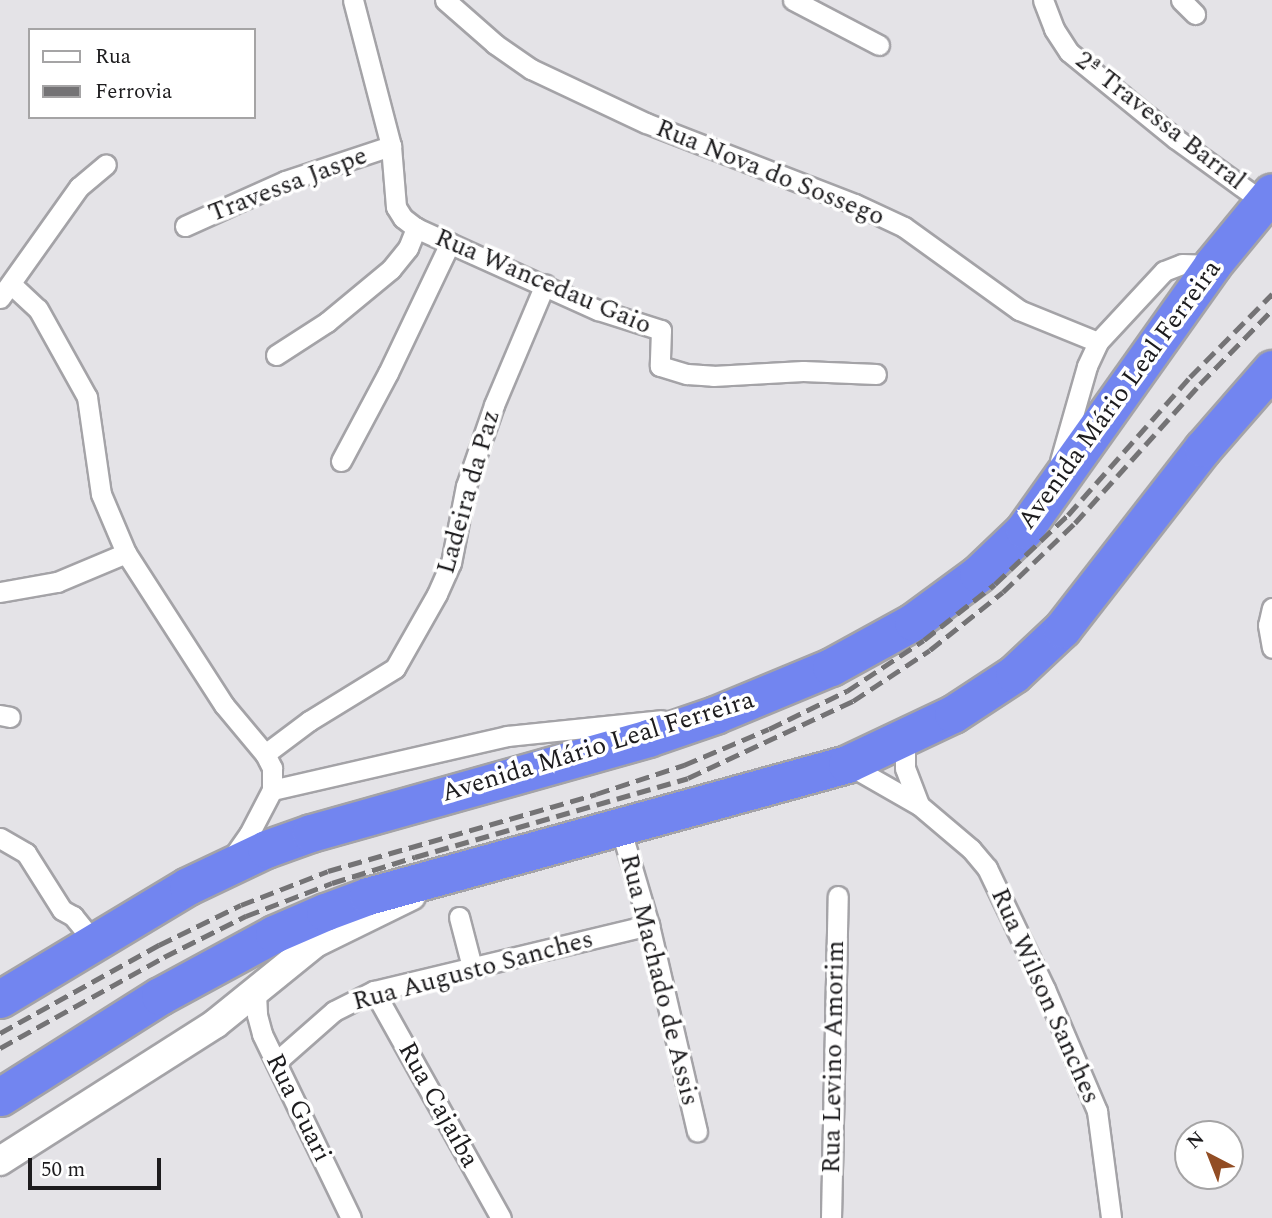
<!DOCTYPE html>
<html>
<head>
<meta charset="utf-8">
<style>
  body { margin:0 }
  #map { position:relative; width:1272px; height:1218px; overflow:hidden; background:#e4e3e7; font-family:Spectral,serif }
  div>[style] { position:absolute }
  .roads { filter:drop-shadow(2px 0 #a4a3a7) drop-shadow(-2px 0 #a4a3a7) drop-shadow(0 2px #a4a3a7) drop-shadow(0 -2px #a4a3a7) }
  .street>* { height:19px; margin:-9.5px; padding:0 9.5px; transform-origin:9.5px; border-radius:9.5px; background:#fff }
  .secondary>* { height:28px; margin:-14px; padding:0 14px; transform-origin:14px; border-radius:14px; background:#fff }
  .highway>* { height:37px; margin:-18.5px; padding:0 18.5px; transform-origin:18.5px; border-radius:18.5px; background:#7285f0 }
  .rail>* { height:5px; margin-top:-2.5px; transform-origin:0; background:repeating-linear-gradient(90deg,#747375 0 14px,transparent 0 21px) }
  span { translate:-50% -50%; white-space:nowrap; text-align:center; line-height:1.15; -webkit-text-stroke:7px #fff; paint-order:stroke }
  .street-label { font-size:26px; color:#1d1c1e }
  .legend { position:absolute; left:28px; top:28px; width:228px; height:91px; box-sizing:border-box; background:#fff; border:2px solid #a5a4a5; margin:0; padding:9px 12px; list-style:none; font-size:21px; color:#1d1c1e }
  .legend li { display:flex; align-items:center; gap:14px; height:35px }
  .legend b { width:35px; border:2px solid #a5a4a5 }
  .north { position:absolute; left:1174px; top:1120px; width:70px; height:70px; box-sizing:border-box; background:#fff; border:2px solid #a5a4a5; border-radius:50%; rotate:318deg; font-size:19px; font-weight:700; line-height:28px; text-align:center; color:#1d1c1e }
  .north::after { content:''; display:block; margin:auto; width:24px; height:32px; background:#924d24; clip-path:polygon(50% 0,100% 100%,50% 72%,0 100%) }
  .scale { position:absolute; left:28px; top:1158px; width:133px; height:32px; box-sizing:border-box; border:4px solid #1d1c1e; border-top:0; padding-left:9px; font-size:21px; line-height:24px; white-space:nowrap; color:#1d1c1e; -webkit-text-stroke:5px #fff; paint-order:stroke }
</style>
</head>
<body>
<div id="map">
  <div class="roads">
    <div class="street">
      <i style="left:353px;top:0;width:151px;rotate:75.4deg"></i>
      <i style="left:391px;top:146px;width:61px;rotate:85.3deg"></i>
      <i style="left:396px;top:207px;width:13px;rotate:58deg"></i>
      <i style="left:403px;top:218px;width:16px;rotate:38deg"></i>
      <i style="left:416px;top:228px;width:200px;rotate:24.3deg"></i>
      <i style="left:598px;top:310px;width:66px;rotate:17.6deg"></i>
      <i style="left:661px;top:330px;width:36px;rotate:92deg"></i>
      <i style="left:660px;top:366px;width:28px;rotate:17deg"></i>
      <i style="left:687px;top:374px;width:26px;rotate:4deg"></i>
      <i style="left:713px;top:376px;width:90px;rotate:-3.2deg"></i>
      <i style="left:803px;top:371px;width:73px;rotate:2.4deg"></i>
      <i style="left:445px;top:0;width:67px;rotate:41.3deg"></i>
      <i style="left:495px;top:44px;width:44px;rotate:34.8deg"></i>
      <i style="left:531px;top:69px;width:127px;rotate:25.2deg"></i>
      <i style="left:646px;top:123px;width:224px;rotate:21.2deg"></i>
      <i style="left:855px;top:204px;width:54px;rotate:25.1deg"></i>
      <i style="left:904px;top:227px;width:142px;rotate:35.8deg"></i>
      <i style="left:1019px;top:310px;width:85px;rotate:22.1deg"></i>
      <i style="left:793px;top:0;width:97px;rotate:27.6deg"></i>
      <i style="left:1043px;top:0;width:31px;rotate:69deg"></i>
      <i style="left:1054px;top:29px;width:27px;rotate:57deg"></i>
      <i style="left:1069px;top:52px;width:138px;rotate:39.1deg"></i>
      <i style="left:1176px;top:139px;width:107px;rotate:35.9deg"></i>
      <i style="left:1181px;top:0;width:20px;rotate:45deg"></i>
      <i style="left:185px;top:226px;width:110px;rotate:-24.2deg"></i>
      <i style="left:285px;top:181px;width:112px;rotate:-18.3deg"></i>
      <i style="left:12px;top:285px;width:35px;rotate:43deg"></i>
      <i style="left:38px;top:309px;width:101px;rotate:60.9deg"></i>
      <i style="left:87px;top:397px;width:98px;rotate:81.8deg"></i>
      <i style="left:101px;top:494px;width:64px;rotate:67deg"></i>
      <i style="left:126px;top:553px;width:181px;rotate:57.2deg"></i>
      <i style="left:224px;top:705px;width:64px;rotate:50.1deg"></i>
      <i style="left:265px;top:754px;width:16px;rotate:63deg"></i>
      <i style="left:272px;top:768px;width:22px;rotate:90deg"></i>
      <i style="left:272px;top:790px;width:50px;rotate:117.6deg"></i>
      <i style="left:249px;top:834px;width:29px;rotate:125deg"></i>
      <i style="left:0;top:298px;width:136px;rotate:-54.6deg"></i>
      <i style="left:79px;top:187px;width:35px;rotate:-40deg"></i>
      <i style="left:276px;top:355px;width:61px;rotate:-32.9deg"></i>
      <i style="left:327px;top:322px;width:83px;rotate:-39.6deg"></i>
      <i style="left:391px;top:269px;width:27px;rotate:-51deg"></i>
      <i style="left:408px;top:248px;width:22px;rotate:-68deg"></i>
      <i style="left:341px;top:461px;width:100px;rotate:-61.9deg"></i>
      <i style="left:388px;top:373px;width:144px;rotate:-64.5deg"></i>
      <i style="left:1060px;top:461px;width:99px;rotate:-74.1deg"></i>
      <i style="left:1087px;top:366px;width:26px;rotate:-65deg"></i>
      <i style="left:1098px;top:342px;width:97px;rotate:-47.1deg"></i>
      <i style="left:1164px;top:271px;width:19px;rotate:-21deg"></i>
      <i style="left:1182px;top:264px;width:30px;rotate:2deg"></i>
      <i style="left:0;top:592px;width:58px;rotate:-10deg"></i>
      <i style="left:57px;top:582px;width:75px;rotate:-22.8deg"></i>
      <i style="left:1272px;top:608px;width:17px;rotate:103deg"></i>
      <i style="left:1268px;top:625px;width:23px;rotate:80deg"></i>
      <i style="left:0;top:715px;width:10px;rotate:11deg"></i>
      <i style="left:905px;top:739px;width:29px;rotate:90deg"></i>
      <i style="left:905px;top:768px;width:39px;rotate:69deg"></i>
      <i style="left:265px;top:754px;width:55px;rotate:-36.9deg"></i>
      <i style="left:309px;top:721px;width:101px;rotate:-31.6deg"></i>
      <i style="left:395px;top:668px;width:85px;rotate:-60.4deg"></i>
      <i style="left:437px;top:594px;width:34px;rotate:-66deg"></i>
      <i style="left:451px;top:563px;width:78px;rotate:-79deg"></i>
      <i style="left:466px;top:486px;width:86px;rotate:-70.9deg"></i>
      <i style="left:494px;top:405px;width:131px;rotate:-67.1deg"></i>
      <i style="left:847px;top:764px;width:83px;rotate:29.7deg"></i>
      <i style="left:919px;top:805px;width:68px;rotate:40.2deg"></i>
      <i style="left:971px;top:849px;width:25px;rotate:50deg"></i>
      <i style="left:987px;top:868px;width:134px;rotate:64.4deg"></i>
      <i style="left:1045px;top:989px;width:133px;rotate:66.9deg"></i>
      <i style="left:1097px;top:1111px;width:108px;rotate:82.5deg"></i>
      <i style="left:272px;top:790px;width:241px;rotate:-12.9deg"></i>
      <i style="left:507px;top:736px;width:155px;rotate:-5.9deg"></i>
      <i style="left:620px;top:827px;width:102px;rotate:73.5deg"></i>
      <i style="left:649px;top:925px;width:212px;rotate:76.9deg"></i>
      <i style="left:0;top:838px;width:30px;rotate:30deg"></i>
      <i style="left:26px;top:853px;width:67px;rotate:57.7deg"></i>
      <i style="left:62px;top:910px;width:13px;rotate:29deg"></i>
      <i style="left:73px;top:916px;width:33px;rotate:51deg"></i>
      <i style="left:459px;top:917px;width:52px;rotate:75.4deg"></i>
      <i style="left:374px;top:991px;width:260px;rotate:60.8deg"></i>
      <i style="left:256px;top:994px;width:21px;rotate:87deg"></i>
      <i style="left:257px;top:1015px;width:20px;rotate:75deg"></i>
      <i style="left:262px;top:1034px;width:204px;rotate:64.2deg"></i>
      <i style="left:276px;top:1062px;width:77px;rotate:-41.3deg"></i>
      <i style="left:334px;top:1011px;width:45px;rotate:-26.6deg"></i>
      <i style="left:374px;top:991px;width:283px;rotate:-13.5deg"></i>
      <i style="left:831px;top:1218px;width:322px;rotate:-88.8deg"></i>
    </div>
    <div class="secondary">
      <i style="left:0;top:1161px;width:255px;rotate:-32.5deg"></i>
      <i style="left:215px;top:1024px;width:129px;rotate:-39deg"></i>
      <i style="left:315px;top:943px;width:107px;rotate:-26.1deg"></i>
    </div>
    <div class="highway">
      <i style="left:0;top:999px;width:219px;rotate:-31deg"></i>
      <i style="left:188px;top:886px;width:86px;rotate:-25.4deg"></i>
      <i style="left:266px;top:849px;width:48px;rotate:-19.6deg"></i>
      <i style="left:311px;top:833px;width:350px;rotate:-15.7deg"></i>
      <i style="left:648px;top:738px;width:71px;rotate:-18.9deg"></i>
      <i style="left:715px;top:715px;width:126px;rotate:-22.5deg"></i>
      <i style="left:831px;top:667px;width:94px;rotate:-28.8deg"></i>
      <i style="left:913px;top:622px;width:81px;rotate:-36.4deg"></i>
      <i style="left:978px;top:574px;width:64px;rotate:-43.7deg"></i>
      <i style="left:1024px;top:530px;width:325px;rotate:-54.6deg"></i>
      <i style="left:1212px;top:265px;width:94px;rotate:-50.6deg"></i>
      <i style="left:0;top:1097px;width:189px;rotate:-32.3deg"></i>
      <i style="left:160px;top:996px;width:130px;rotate:-28.5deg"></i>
      <i style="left:274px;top:934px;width:56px;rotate:-23.3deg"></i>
      <i style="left:325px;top:912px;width:46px;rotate:-20.4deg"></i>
      <i style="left:368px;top:896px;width:497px;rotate:-15.4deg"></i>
      <i style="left:847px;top:764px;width:117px;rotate:-25.3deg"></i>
      <i style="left:953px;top:714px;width:73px;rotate:-33.3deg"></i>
      <i style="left:1014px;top:674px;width:66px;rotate:-43.2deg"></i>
      <i style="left:1062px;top:629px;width:229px;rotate:-52.1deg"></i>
      <i style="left:1203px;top:448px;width:105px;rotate:-48.9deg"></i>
    </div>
  </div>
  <div class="rail">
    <i style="left:0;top:1033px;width:182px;rotate:-29deg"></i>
    <i style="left:159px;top:945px;width:91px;rotate:-26deg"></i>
    <i style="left:241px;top:905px;width:93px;rotate:-21.3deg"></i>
    <i style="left:328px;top:871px;width:279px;rotate:-16deg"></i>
    <i style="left:596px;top:794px;width:93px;rotate:-18.2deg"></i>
    <i style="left:684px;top:765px;width:92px;rotate:-23deg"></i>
    <i style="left:769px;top:729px;width:87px;rotate:-26deg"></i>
    <i style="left:847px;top:691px;width:92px;rotate:-33.5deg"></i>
    <i style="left:924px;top:640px;width:90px;rotate:-38.3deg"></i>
    <i style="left:995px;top:584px;width:100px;rotate:-43.4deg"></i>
    <i style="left:1068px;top:515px;width:184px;rotate:-48.5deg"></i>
    <i style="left:1190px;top:377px;width:117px;rotate:-45.3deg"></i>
    <i style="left:0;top:1048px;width:188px;rotate:-29deg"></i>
    <i style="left:164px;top:957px;width:92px;rotate:-26.6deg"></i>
    <i style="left:246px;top:916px;width:92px;rotate:-21deg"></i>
    <i style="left:332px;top:883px;width:87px;rotate:-17.4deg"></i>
    <i style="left:415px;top:857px;width:284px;rotate:-16.1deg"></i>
    <i style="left:688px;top:778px;width:182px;rotate:-25deg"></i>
    <i style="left:853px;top:701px;width:92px;rotate:-33.5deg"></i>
    <i style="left:930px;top:650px;width:93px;rotate:-38.5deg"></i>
    <i style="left:1003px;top:592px;width:100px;rotate:-43.8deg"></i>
    <i style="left:1075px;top:523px;width:187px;rotate:-48deg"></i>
    <i style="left:1200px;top:384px;width:103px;rotate:-45.8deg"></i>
  </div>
  <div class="street-label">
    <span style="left:1160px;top:121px;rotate:38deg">2ª Travessa Barral</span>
    <span style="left:770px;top:173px;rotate:22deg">Rua Nova do Sossego</span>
    <span style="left:288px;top:185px;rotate:-21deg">Travessa Jaspe</span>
    <span style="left:543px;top:282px;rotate:23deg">Rua Wancedau Gaio</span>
    <span style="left:1120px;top:395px;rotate:-54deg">Avenida Mário Leal Ferreira</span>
    <span style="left:469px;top:492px;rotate:-74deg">Ladeira da Paz</span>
    <span style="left:598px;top:747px;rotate:-17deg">Avenida Mário Leal Ferreira</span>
    <span style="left:473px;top:971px;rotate:-15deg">Rua Augusto Sanches</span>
    <span style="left:659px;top:980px;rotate:76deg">Rua Machado de Assis</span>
    <span style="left:1045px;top:996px;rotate:66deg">Rua Wilson Sanches</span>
    <span style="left:834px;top:1057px;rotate:-89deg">Rua Levino Amorim</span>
    <span style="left:438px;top:1105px;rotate:61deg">Rua Cajaíba</span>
    <span style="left:298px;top:1108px;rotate:64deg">Rua Guari</span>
  </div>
  <ul class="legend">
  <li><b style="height:9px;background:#fff"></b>Rua</li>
  <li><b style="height:9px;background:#747375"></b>Ferrovia</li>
  </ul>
  <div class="north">N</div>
  <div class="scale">50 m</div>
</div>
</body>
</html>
